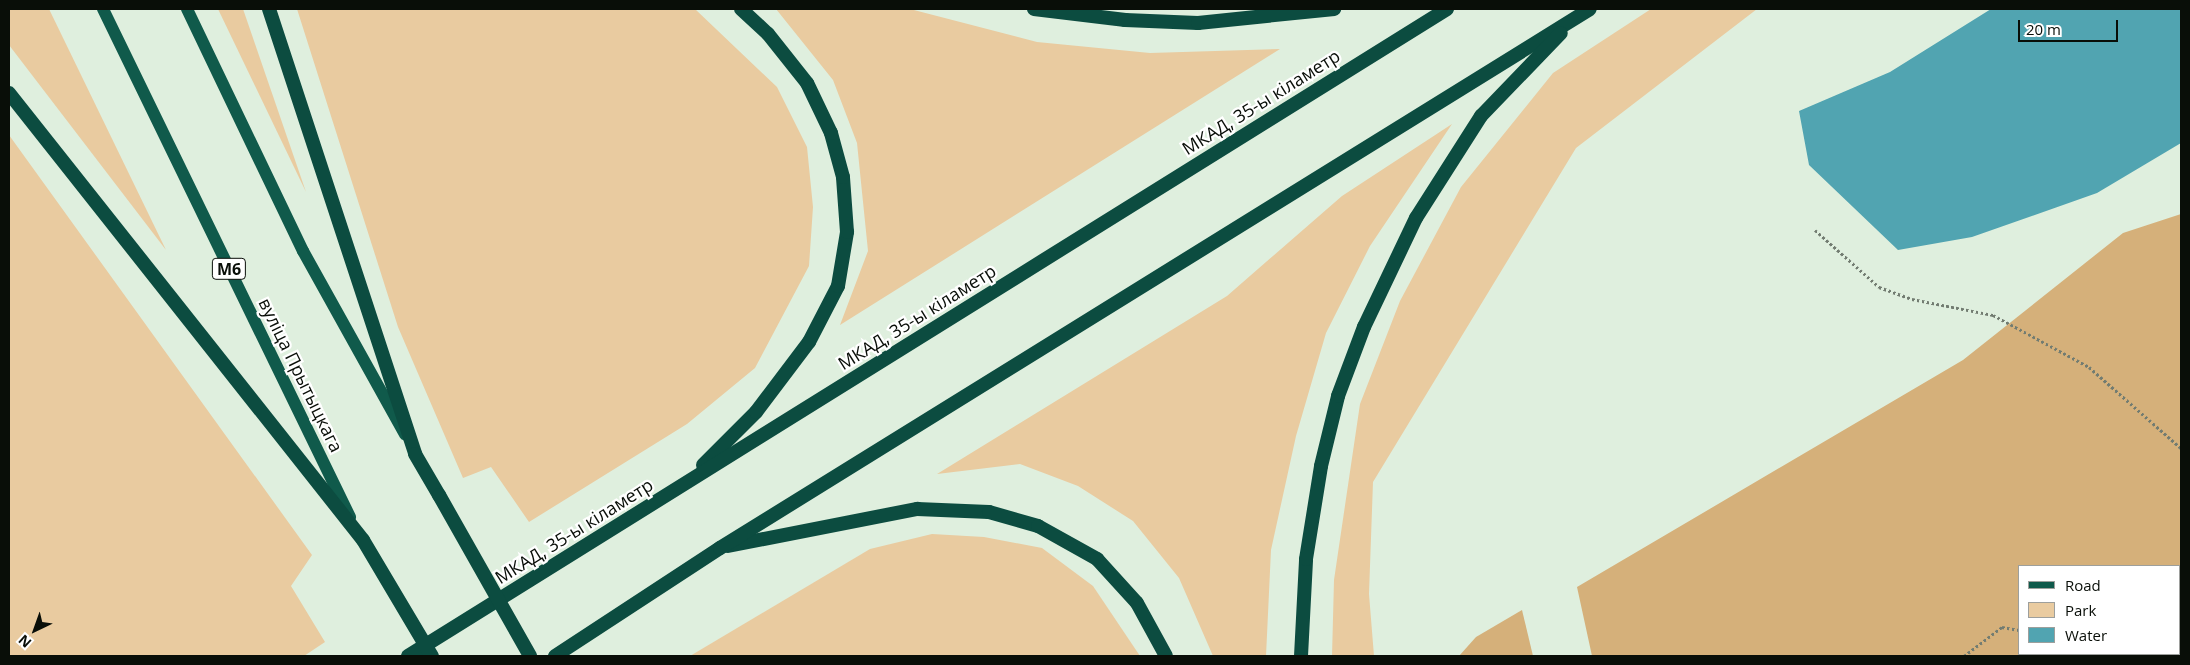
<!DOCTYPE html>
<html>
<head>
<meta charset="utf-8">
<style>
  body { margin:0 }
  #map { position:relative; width:2190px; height:665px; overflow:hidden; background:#dfefde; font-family:"Open Sans",sans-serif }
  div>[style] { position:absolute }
  .green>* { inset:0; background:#e9cba0 }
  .forest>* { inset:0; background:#d5b07a }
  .water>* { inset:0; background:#51a4b1 }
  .path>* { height:3px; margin-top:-1.5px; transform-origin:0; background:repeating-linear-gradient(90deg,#727c71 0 2.5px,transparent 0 5px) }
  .primary>* { height:12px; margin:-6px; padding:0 6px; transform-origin:6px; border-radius:6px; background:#105a4b }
  .trunk>* { height:14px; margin:-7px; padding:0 7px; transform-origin:7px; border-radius:7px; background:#0c4c40 }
  .trunk-bridge>* { height:14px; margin:-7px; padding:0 7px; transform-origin:7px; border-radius:7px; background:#0c4c40 }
  span { translate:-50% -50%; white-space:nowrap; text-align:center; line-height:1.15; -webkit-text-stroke:4.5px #fff; paint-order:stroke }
  .shield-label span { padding:1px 4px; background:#fff; border:1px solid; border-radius:4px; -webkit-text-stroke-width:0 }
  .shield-label { font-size:16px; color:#090e08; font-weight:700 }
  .street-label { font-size:18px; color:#090e08 }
  .frame { position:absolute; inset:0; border:10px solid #090e08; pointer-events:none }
  .legend { position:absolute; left:2018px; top:565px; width:162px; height:90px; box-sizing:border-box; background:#fff; border:1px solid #9d9f9c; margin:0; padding:6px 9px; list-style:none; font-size:15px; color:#090e08 }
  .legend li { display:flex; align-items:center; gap:10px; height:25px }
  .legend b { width:25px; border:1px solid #9d9f9c }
  .north { position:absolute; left:10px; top:605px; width:50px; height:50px; -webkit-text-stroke:4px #fff; paint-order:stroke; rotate:222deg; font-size:14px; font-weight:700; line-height:20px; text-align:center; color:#090e08 }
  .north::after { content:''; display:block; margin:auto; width:18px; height:22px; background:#090e08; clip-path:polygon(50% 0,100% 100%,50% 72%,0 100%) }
  .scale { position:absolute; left:2018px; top:20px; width:100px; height:22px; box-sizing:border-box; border:2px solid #090e08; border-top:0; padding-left:6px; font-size:15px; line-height:18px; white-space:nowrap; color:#090e08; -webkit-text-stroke:4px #fff; paint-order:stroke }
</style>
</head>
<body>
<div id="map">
  <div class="green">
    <i style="clip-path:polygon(9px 9px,49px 9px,166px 250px,9px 45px)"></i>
    <i style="clip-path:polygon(218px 9px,243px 9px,306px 192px)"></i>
    <i style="clip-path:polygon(297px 9px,695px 9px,777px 87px,807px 147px,813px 207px,809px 266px,755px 368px,687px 424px,529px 522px,491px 467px,463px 478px,398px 327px)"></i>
    <i style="clip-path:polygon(776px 9px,910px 9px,1037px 42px,1150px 53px,1280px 49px,840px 325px,868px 251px,857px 143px,833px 80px)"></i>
    <i style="clip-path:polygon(1651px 9px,1757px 9px,1576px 148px,1373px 482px,1369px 594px,1374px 656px,1332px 656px,1334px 580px,1360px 404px,1400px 301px,1461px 187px,1553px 73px)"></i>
    <i style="clip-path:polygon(1452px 124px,1370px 246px,1326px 333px,1296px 436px,1271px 550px,1266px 656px,1213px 656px,1179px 578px,1133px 521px,1078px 486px,1020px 464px,937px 474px,1227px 296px,1342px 196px)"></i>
    <i style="clip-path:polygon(9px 135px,312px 555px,291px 586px,325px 642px,304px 656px,9px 656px)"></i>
    <i style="clip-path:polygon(932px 534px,984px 537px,1042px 548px,1093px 586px,1140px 656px,690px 656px,870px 549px)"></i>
  </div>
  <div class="forest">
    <i style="clip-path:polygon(evenodd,2181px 214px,2181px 656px,1592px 656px,1577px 587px,1963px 360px,2123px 233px,2181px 214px,2019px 566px,2179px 566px,2179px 654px,2019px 654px,2019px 566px)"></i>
    <i style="clip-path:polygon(1522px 610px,1533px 656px,1459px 656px,1476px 637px)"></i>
  </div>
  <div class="water">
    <i style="clip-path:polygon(1991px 9px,2181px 9px,2181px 143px,2097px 193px,1972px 237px,1898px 250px,1809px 165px,1799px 111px,1890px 72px)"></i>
  </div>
  <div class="path">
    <i style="left:1815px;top:230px;width:86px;rotate:41.7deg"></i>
    <i style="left:1879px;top:287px;width:35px;rotate:20deg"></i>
    <i style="left:1912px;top:299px;width:83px;rotate:11.2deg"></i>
    <i style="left:1993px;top:315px;width:109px;rotate:28.4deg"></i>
    <i style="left:2089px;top:367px;width:123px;rotate:41.4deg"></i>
    <i style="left:2179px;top:572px;width:2px;rotate:-27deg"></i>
    <i style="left:1964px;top:656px;width:48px;rotate:-37.3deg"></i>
    <i style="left:2002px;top:627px;width:17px;rotate:10deg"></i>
  </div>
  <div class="primary">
    <i style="left:103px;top:9px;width:565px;rotate:64.07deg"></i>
    <i style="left:187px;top:9px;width:268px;rotate:64.4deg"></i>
    <i style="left:303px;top:251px;width:210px;rotate:60.9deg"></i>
  </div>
  <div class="trunk">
    <i style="left:269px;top:9px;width:468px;rotate:71.8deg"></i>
    <i style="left:415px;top:454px;width:48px;rotate:59.7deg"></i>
    <i style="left:1034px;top:9px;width:92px;rotate:6.9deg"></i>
    <i style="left:1125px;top:20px;width:73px;rotate:2.4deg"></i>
    <i style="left:1198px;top:23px;width:137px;rotate:-5.9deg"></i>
    <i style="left:9px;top:93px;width:570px;rotate:51.62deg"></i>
    <i style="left:703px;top:465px;width:75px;rotate:-45deg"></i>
    <i style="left:756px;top:412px;width:88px;rotate:-52.9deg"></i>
    <i style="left:809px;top:342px;width:63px;rotate:-62.6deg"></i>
    <i style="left:838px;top:286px;width:55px;rotate:-80.5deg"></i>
    <i style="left:847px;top:232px;width:55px;rotate:-94.2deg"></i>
    <i style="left:843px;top:177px;width:46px;rotate:-105.3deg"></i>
    <i style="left:831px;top:133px;width:55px;rotate:-115.6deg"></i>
    <i style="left:807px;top:83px;width:63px;rotate:-128.5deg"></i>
    <i style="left:768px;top:34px;width:37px;rotate:-137deg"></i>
    <i style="left:728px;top:546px;width:193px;rotate:-11.1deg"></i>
    <i style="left:917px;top:509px;width:72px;rotate:2.4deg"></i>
    <i style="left:989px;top:512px;width:51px;rotate:15.9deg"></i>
    <i style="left:1038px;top:526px;width:68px;rotate:29.2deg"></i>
    <i style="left:1097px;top:559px;width:59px;rotate:47.7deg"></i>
    <i style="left:1137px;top:603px;width:60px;rotate:61.3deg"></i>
    <i style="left:408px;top:656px;width:1224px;rotate:-31.91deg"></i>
    <i style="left:555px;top:656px;width:197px;rotate:-33.2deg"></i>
    <i style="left:720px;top:548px;width:1023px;rotate:-31.78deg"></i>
    <i style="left:1301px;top:656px;width:97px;rotate:-87deg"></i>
    <i style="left:1306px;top:559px;width:94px;rotate:-80.8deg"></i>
    <i style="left:1321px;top:466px;width:72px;rotate:-76.3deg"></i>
    <i style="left:1338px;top:396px;width:74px;rotate:-69.4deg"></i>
    <i style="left:1364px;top:327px;width:121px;rotate:-64.5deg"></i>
    <i style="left:1416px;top:218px;width:121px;rotate:-57.5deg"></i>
    <i style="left:1481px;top:116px;width:115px;rotate:-46.1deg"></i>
  </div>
  <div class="trunk-bridge">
    <i style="left:439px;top:495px;width:185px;rotate:60.5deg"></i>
    <i style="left:363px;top:540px;width:135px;rotate:59.3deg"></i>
  </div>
  <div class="shield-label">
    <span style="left:229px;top:269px">М6</span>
  </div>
  <div class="street-label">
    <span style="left:1261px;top:102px;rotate:-32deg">МКАД, 35-ы кіламетр</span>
    <span style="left:917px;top:317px;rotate:-32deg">МКАД, 35-ы кіламетр</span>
    <span style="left:301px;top:375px;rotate:64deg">вуліца Прытыцкага</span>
    <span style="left:574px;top:531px;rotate:-32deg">МКАД, 35-ы кіламетр</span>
  </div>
  <div class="frame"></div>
  <ul class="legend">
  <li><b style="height:6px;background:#105a4b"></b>Road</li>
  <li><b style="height:14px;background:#e9cba0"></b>Park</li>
  <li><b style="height:14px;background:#51a4b1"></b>Water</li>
  </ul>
  <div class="north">N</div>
  <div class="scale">20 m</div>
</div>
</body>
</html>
